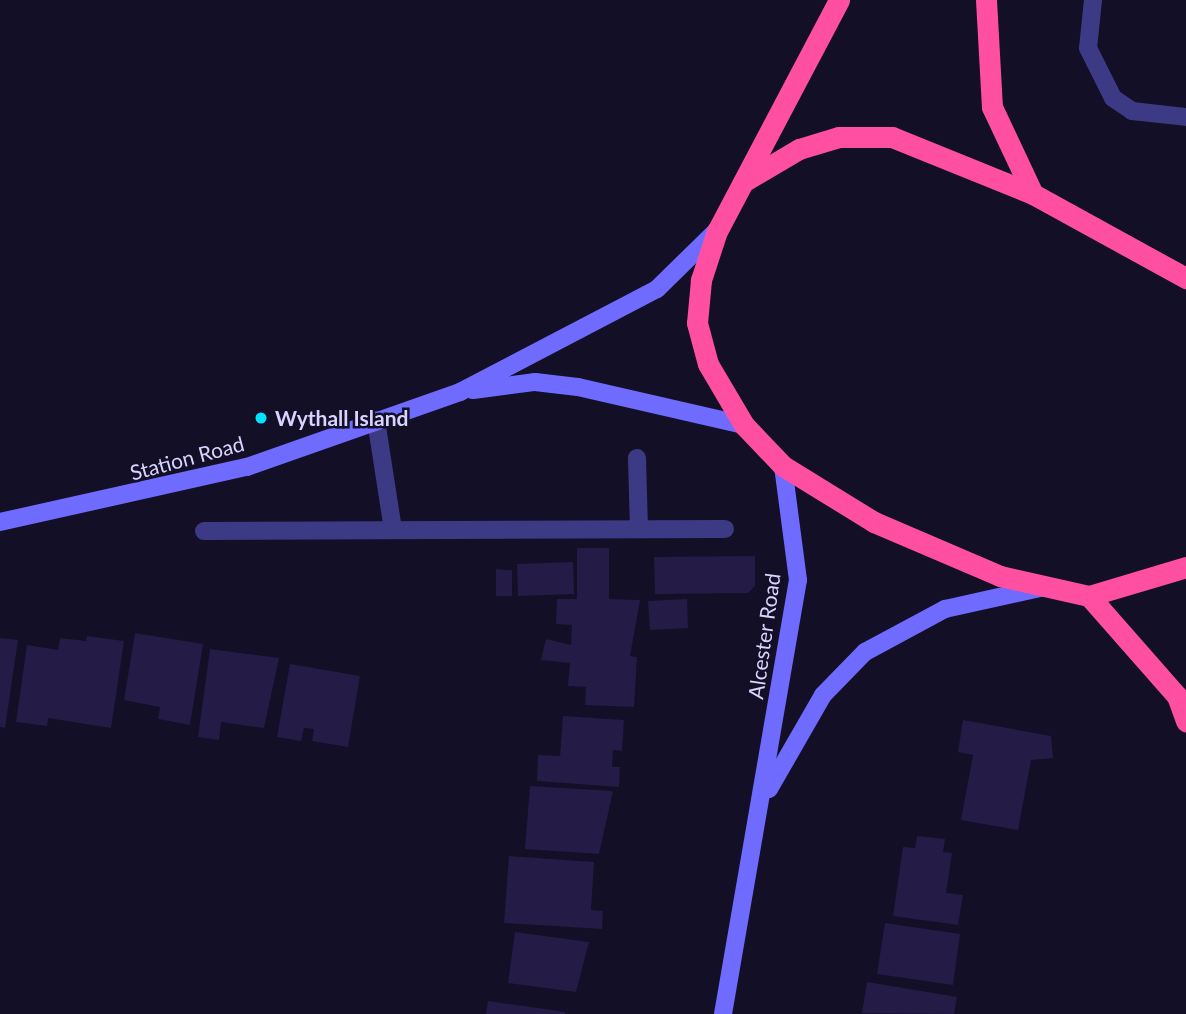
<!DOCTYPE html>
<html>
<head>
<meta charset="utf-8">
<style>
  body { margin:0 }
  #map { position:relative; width:1186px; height:1014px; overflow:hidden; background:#130f26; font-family:Lato,sans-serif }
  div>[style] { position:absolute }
  .building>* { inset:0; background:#241b47 }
  .lane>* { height:18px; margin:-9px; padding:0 9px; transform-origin:9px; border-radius:9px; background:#3d3a85 }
  .street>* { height:18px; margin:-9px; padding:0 9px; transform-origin:9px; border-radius:9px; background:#3d3a85 }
  .secondary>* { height:18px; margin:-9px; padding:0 9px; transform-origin:9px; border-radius:9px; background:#6f6bff }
  .highway>* { height:21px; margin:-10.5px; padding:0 10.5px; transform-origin:10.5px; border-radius:10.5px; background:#ff4fa3 }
  .dots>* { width:19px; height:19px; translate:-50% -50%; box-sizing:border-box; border:4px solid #130f26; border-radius:50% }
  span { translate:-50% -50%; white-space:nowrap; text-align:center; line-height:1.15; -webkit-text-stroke:5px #130f26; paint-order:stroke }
  .poi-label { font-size:21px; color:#d9d4ff; font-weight:700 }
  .left { translate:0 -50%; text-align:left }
  .street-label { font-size:21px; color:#d9d4ff }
</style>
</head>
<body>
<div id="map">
  <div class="building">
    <i style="clip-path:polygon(577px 548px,609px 548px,609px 599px,640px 600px,630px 656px,637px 657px,634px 707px,585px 705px,586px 687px,568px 686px,570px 663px,541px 660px,546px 639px,571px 645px,572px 625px,556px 624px,557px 599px,577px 599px)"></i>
    <i style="clip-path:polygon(755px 556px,755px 586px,748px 593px,655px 594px,654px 557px)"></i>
    <i style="clip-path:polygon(573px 562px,574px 594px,518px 596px,517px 564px)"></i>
    <i style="clip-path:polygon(496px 569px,512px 570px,512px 596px,496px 596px)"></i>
    <i style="clip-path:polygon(687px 599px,688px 628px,650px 630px,648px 601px)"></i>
    <i style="clip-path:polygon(135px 633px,203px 644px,190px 725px,158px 719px,160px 707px,124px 700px)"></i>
    <i style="clip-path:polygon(87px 636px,124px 641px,111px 728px,48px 718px,47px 726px,16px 722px,27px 645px,58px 650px,60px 638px,86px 641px)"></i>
    <i style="clip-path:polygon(0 638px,18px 640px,5px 728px,0 727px)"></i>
    <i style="clip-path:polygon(210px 649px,279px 658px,264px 728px,221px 722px,219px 740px,198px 737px)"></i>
    <i style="clip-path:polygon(290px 664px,360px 676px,348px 747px,312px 741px,314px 729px,304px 728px,301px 741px,277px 737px)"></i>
    <i style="clip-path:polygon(563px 716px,624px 720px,622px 751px,613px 750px,612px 767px,620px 767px,619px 787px,537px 781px,538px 755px,560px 756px)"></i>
    <i style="clip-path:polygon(963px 720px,1051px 736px,1053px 758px,1031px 760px,1018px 830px,961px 820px,973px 755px,958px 752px)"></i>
    <i style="clip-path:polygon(530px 786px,613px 791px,599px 854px,525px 849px)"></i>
    <i style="clip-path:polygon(917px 836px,945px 839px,943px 852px,952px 853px,946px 893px,963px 895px,958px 925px,893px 916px,903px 847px,915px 848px)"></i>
    <i style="clip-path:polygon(509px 856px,594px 862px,591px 910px,603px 911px,602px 929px,504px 923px)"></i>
    <i style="clip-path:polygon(885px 923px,960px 934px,953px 985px,877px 974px)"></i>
    <i style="clip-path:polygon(515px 932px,589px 942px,576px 992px,508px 983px)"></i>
    <i style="clip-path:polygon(867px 982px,957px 997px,954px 1014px,862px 1013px)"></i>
    <i style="clip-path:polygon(488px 1001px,565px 1012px,565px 1014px,486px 1014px)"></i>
  </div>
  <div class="lane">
    <i style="left:1093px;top:0;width:48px;rotate:95.9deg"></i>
    <i style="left:1088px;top:48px;width:56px;rotate:63.4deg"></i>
    <i style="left:1113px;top:98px;width:23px;rotate:34deg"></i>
    <i style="left:1132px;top:111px;width:54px;rotate:6.3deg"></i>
  </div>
  <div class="street">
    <i style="left:376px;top:420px;width:111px;rotate:81.2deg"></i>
    <i style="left:637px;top:458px;width:71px;rotate:88.4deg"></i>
    <i style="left:204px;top:531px;width:521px;rotate:-0.22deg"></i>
  </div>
  <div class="secondary">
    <i style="left:473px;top:390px;width:63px;rotate:-7.4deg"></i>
    <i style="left:535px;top:382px;width:43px;rotate:6.6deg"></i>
    <i style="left:578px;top:387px;width:170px;rotate:12.9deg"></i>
    <i style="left:0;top:522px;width:253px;rotate:-12.6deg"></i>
    <i style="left:247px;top:467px;width:226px;rotate:-19.4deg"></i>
    <i style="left:460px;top:392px;width:222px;rotate:-27.6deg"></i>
    <i style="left:657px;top:289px;width:83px;rotate:-44.5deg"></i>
    <i style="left:769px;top:789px;width:108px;rotate:-60.1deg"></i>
    <i style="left:823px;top:695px;width:60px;rotate:-45.7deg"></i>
    <i style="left:865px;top:652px;width:91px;rotate:-28.3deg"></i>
    <i style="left:945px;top:609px;width:101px;rotate:-12.5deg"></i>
    <i style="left:723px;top:1014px;width:440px;rotate:-80.2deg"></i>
    <i style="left:798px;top:580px;width:115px;rotate:-97.5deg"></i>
  </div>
  <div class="highway">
    <i style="left:839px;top:0;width:261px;rotate:117.8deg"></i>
    <i style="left:717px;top:231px;width:52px;rotate:108.1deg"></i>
    <i style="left:701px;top:280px;width:43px;rotate:95.3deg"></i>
    <i style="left:697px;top:323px;width:42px;rotate:75deg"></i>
    <i style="left:708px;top:364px;width:71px;rotate:59.5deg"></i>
    <i style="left:744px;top:425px;width:57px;rotate:46.4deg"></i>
    <i style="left:783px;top:466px;width:107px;rotate:31.6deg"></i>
    <i style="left:874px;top:522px;width:137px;rotate:23.2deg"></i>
    <i style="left:1000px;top:576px;width:91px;rotate:12.7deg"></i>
    <i style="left:1089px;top:596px;width:101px;rotate:-16.6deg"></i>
    <i style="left:986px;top:0;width:107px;rotate:86.8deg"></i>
    <i style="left:992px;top:107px;width:96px;rotate:64.8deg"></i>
    <i style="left:743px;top:182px;width:65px;rotate:-30.5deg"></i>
    <i style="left:799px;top:149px;width:42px;rotate:-16.7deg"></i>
    <i style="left:839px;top:137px;width:53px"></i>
    <i style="left:892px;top:137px;width:152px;rotate:22deg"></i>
    <i style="left:1033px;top:194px;width:175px;rotate:28.8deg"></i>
    <i style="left:1089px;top:596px;width:133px;rotate:48.7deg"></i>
    <i style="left:1177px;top:696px;width:27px;rotate:70deg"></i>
  </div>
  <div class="dots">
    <i style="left:261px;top:418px;background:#00e5ff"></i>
  </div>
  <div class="poi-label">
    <span class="left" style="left:275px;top:418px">Wythall Island</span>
  </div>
  <div class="street-label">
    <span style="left:187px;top:458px;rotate:-15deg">Station Road</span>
    <span style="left:764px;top:636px;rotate:-82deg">Alcester Road</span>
  </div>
</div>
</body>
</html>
